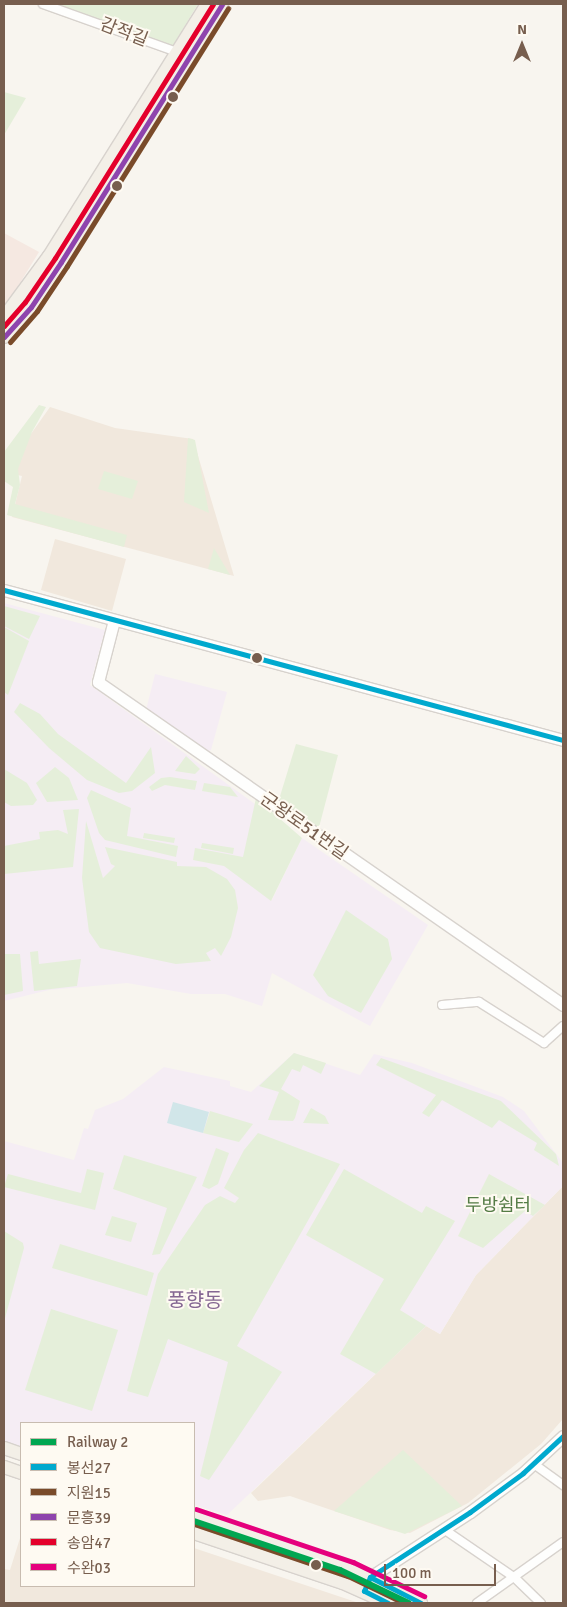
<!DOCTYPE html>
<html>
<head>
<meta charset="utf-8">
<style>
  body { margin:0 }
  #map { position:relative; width:567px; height:1607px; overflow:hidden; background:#f8f5ef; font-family:Signika,"Noto Sans KR",sans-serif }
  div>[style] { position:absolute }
  .residential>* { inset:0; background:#f1e8dd }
  .commercial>* { inset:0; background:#f5e8e1 }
  .education>* { inset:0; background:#f5edf4 }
  .green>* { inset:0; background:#e5efda }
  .water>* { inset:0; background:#d1e6e9 }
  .roads { filter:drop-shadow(1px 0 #d7d2cd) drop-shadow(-1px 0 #d7d2cd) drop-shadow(0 1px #d7d2cd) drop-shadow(0 -1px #d7d2cd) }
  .street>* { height:8px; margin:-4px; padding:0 4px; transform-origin:4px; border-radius:4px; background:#fefefd }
  .secondary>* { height:11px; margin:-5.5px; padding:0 5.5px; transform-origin:5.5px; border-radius:5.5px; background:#fefefd }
  .primary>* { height:12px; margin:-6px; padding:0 6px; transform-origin:6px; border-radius:6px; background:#f3efe7 }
  .bus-1>* { height:5px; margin:-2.5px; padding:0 2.5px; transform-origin:2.5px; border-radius:2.5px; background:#00a9ce }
  .bus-2>* { height:5px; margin:-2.5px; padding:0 2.5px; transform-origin:2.5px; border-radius:2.5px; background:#7a4b2a }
  .bus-3>* { height:5px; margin:-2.5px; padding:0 2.5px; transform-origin:2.5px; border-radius:2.5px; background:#8e44ad }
  .bus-4>* { height:5px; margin:-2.5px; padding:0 2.5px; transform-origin:2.5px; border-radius:2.5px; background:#e4002b }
  .bus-5>* { height:5px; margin:-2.5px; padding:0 2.5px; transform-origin:2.5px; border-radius:2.5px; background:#e5007d }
  .rail-1>* { height:6px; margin:-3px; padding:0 3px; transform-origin:3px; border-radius:3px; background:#00a651 }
  .dots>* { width:14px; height:14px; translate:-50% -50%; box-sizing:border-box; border:2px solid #fefaf2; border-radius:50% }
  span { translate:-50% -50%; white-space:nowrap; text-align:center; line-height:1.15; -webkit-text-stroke:4px #fefaf2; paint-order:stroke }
  .street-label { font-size:18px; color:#775e4e }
  .park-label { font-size:18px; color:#557c46 }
  .quarter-label { font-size:20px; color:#846692 }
  .frame { position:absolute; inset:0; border:5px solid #775e4e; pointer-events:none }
  .legend { position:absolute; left:20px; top:1422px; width:175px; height:165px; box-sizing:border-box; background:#fefaf2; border:1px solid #c8bcb0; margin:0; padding:6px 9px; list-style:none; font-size:15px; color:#775e4e }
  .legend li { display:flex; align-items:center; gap:10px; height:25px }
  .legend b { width:25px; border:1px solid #c8bcb0 }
  .north { position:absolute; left:497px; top:20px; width:50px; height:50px; -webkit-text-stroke:4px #fefaf2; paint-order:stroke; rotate:0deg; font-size:14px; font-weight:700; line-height:20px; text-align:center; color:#775e4e }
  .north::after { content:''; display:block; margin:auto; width:18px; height:22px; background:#775e4e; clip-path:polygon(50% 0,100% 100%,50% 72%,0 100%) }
  .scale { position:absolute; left:384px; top:1564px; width:112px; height:22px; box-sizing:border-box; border:2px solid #775e4e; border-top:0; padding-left:6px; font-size:15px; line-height:18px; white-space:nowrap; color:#775e4e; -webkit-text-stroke:4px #fefaf2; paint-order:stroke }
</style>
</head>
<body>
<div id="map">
  <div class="residential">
    <i style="clip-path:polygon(50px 407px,115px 428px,193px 439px,234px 576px,12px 517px,22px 476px,4px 472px)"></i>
    <i style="clip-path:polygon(55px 539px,126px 559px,112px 611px,41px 590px)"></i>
    <i style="clip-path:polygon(563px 1186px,563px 1419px,541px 1444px,468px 1503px,410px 1533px,390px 1530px,290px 1496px,258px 1501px,251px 1493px,426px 1326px,440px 1334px,476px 1275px)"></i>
    <i style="clip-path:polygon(21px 1535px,21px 1586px,194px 1586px,194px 1548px,359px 1603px,4px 1603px,4px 1569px,10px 1570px)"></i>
  </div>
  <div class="commercial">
    <i style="clip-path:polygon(4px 233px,39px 252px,4px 309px)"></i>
  </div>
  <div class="education">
    <i style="clip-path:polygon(4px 603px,105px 630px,90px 685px,262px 809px,272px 900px,302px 838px,428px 925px,370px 1026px,272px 973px,262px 1006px,225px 994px,191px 994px,127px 983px,49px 990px,4px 1001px)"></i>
    <i style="clip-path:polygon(155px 674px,227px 692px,211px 750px,205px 753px,146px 710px)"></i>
    <i style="clip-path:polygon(294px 1053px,360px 1075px,374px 1054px,412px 1063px,503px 1097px,524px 1111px,563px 1163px,563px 1186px,476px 1275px,440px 1334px,426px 1326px,227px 1515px,194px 1505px,194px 1423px,21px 1423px,21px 1447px,4px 1441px,4px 1141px,74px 1160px,84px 1128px,88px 1129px,95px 1110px,123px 1099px,164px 1067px,230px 1081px,230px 1086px,251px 1092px)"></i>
  </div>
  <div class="green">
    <i style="clip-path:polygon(49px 4px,198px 4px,172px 47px)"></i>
    <i style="clip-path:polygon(4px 92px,26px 98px,4px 135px)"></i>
    <i style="clip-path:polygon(39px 405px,46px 407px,32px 432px,18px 469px,20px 485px,15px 504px,127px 535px,124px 547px,7px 515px,13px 487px,4px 481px,4px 452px)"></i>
    <i style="clip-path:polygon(188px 438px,195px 440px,209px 513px,184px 502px)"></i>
    <i style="clip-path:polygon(104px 471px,138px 481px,132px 499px,98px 489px)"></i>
    <i style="clip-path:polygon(214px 548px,230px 575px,208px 569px)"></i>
    <i style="clip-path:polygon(4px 606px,40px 616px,29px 639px,4px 626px)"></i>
    <i style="clip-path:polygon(4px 627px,29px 641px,8px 695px,4px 692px)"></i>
    <i style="clip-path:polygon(20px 703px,40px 714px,58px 734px,126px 783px,151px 747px,155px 773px,132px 791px,119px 793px,87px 780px,49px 748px,14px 712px)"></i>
    <i style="clip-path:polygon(296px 744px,338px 755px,317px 835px,277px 806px)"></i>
    <i style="clip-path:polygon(186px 756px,200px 769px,195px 774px,175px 771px)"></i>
    <i style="clip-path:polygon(55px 767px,69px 778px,78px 800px,47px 802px,36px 783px)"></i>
    <i style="clip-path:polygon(4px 769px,27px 783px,37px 800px,33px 805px,11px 806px,4px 802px)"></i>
    <i style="clip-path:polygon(170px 777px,197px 781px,195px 790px,165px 785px,152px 791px,149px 787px,161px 778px)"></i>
    <i style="clip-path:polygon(204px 783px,230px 787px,238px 797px,202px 791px)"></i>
    <i style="clip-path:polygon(91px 790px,131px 808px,127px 836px,178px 846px,176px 857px,105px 840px,99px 833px,87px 798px)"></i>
    <i style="clip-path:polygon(256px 798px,302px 838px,271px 901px,224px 866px,193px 860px,195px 848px,243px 857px)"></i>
    <i style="clip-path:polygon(79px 809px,73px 867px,4px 874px,4px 846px,40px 839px,39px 832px,58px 830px,68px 834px,63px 810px)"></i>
    <i style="clip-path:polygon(86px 821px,103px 878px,115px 866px,111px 864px,105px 847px,177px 862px,177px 866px,206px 867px,227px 879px,235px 890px,238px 908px,231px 937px,221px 956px,215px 948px,206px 953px,211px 961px,176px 964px,100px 948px,89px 932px,82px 878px)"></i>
    <i style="clip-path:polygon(144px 833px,175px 838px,174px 843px,143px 838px)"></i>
    <i style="clip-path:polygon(202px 843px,234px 848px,233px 854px,201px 848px)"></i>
    <i style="clip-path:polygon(346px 910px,388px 939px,392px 959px,361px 1013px,328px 996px,313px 975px)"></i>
    <i style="clip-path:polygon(38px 951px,39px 964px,81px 959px,77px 986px,34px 991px,30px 952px)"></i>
    <i style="clip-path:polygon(4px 954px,20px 954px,23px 991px,4px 995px)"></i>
    <i style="clip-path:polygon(294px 1053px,326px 1063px,321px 1074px,303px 1065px,300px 1072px,292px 1069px,281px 1089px,300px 1101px,295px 1118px,293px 1121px,268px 1120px,279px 1092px,259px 1086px)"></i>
    <i style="clip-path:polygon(381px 1058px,501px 1101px,556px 1154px,559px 1166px,534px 1150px,537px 1143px,499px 1120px,492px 1128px,442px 1100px,429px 1117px,422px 1113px,436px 1095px,376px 1065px)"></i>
    <i style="clip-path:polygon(311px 1108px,325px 1116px,329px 1124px,303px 1123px)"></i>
    <i style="clip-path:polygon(210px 1111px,253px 1124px,239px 1142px,203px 1133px)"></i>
    <i style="clip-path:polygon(258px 1133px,340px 1164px,237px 1346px,282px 1372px,209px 1480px,200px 1476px,228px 1362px,168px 1339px,148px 1397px,127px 1391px,158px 1274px,205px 1205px,220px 1196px,235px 1203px,239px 1198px,224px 1188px,244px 1150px)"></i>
    <i style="clip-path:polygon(216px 1148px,229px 1153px,218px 1184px,209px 1189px,202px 1186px)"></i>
    <i style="clip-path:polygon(124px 1155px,197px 1177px,160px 1254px,152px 1255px,167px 1208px,113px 1189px)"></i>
    <i style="clip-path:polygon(87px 1169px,104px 1173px,95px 1210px,4px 1187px,8px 1174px,81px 1193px)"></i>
    <i style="clip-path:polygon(344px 1169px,422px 1213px,426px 1206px,455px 1221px,400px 1310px,426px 1326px,376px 1374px,340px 1354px,384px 1279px,306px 1235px)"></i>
    <i style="clip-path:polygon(489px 1174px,545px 1205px,533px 1216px,525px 1211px,483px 1248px,458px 1236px)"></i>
    <i style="clip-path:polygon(112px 1216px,137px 1223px,131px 1242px,105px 1235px)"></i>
    <i style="clip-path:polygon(4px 1231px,23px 1243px,24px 1248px,4px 1322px)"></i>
    <i style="clip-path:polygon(60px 1244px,154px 1273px,147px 1296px,52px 1268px)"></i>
    <i style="clip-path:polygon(51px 1309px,118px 1330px,92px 1411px,25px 1390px)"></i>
    <i style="clip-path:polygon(403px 1450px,462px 1506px,405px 1534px,334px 1511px)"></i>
  </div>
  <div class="water">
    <i style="clip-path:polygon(173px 1102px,209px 1112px,203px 1133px,167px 1123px)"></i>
  </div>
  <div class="roads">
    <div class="street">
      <i style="left:43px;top:4px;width:142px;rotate:19.7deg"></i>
      <i style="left:442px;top:1005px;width:37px;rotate:-5deg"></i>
      <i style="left:479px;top:1002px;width:77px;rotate:32.2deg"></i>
      <i style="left:544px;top:1043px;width:25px;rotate:-42deg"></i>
      <i style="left:534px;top:1464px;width:36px;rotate:36deg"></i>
      <i style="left:445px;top:1530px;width:85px;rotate:34.4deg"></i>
      <i style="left:515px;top:1578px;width:36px;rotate:44deg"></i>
      <i style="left:477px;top:1603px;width:105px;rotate:-35.3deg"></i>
    </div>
    <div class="secondary">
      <i style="left:4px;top:590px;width:579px;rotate:15.02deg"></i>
      <i style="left:114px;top:620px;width:64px;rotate:104.5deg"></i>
      <i style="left:98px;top:682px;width:566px;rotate:34.78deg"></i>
      <i style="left:364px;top:1591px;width:15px;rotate:-67deg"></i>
      <i style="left:370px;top:1577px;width:119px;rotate:-33deg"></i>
      <i style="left:470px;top:1512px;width:66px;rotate:-36.3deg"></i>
      <i style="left:523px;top:1473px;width:54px;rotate:-42.8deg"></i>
    </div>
    <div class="primary">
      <i style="left:4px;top:317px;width:76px;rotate:-53.6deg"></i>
      <i style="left:49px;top:256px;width:297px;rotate:-57.9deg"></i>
      <i style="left:4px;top:337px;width:40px;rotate:-48deg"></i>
      <i style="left:31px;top:307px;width:54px;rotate:-56.3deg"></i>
      <i style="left:61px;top:262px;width:304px;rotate:-58deg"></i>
      <i style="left:4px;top:1448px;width:18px;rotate:19deg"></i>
      <i style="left:4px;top:1467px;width:18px;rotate:19deg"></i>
      <i style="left:194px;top:1516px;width:166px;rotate:18.7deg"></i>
      <i style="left:351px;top:1569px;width:78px;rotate:25.9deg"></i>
      <i style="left:194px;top:1533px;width:157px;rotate:18.6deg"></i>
      <i style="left:343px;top:1583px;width:49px;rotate:24deg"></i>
    </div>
  </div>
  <div class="bus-1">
    <i style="left:4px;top:590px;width:579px;rotate:15.02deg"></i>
    <i style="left:370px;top:1577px;width:57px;rotate:27deg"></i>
    <i style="left:388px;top:1603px;width:27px;rotate:-153deg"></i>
    <i style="left:364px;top:1591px;width:15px;rotate:-67deg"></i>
    <i style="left:370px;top:1577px;width:119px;rotate:-33deg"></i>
    <i style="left:470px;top:1512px;width:66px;rotate:-36.3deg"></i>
    <i style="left:523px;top:1473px;width:54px;rotate:-42.8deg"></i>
  </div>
  <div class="bus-2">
    <i style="left:10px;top:342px;width:41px;rotate:-48.9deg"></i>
    <i style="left:37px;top:311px;width:54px;rotate:-56.3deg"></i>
    <i style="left:67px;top:266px;width:304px;rotate:-58deg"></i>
    <i style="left:194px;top:1524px;width:163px;rotate:18.7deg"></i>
    <i style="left:348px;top:1576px;width:62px;rotate:25.7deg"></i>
  </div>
  <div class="bus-3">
    <i style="left:4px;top:337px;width:40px;rotate:-48deg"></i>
    <i style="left:31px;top:307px;width:54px;rotate:-56.3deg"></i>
    <i style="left:61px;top:262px;width:304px;rotate:-58deg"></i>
  </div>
  <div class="bus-4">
    <i style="left:4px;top:326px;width:32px;rotate:-49deg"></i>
    <i style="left:25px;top:302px;width:53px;rotate:-55.7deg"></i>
    <i style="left:55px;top:258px;width:299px;rotate:-58.1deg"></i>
  </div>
  <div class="bus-5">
    <i style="left:196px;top:1509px;width:166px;rotate:18.7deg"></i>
    <i style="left:353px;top:1562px;width:79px;rotate:25.6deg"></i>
  </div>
  <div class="rail-1">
    <i style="left:194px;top:1521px;width:154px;rotate:18.6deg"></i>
    <i style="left:340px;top:1570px;width:76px;rotate:25.6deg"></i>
  </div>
  <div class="dots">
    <i style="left:173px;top:97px;background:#775e4e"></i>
    <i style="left:117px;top:186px;background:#775e4e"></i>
    <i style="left:257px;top:658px;background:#775e4e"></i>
    <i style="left:316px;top:1565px;background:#775e4e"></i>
  </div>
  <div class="street-label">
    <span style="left:124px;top:32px;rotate:21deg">감적길</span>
    <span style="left:304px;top:826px;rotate:35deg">군왕로51번길</span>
  </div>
  <div class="park-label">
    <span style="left:498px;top:1205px">두방쉼터</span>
  </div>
  <div class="quarter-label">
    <span style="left:195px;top:1300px">풍향동</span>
  </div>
  <div class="frame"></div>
  <ul class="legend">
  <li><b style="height:6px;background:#00a651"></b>Railway 2</li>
  <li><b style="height:6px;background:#00a9ce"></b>봉선27</li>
  <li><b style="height:6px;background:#7a4b2a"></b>지원15</li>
  <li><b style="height:6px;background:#8e44ad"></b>문흥39</li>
  <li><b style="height:6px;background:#e4002b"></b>송암47</li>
  <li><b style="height:6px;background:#e5007d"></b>수완03</li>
  </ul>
  <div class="north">N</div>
  <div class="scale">100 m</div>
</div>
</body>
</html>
